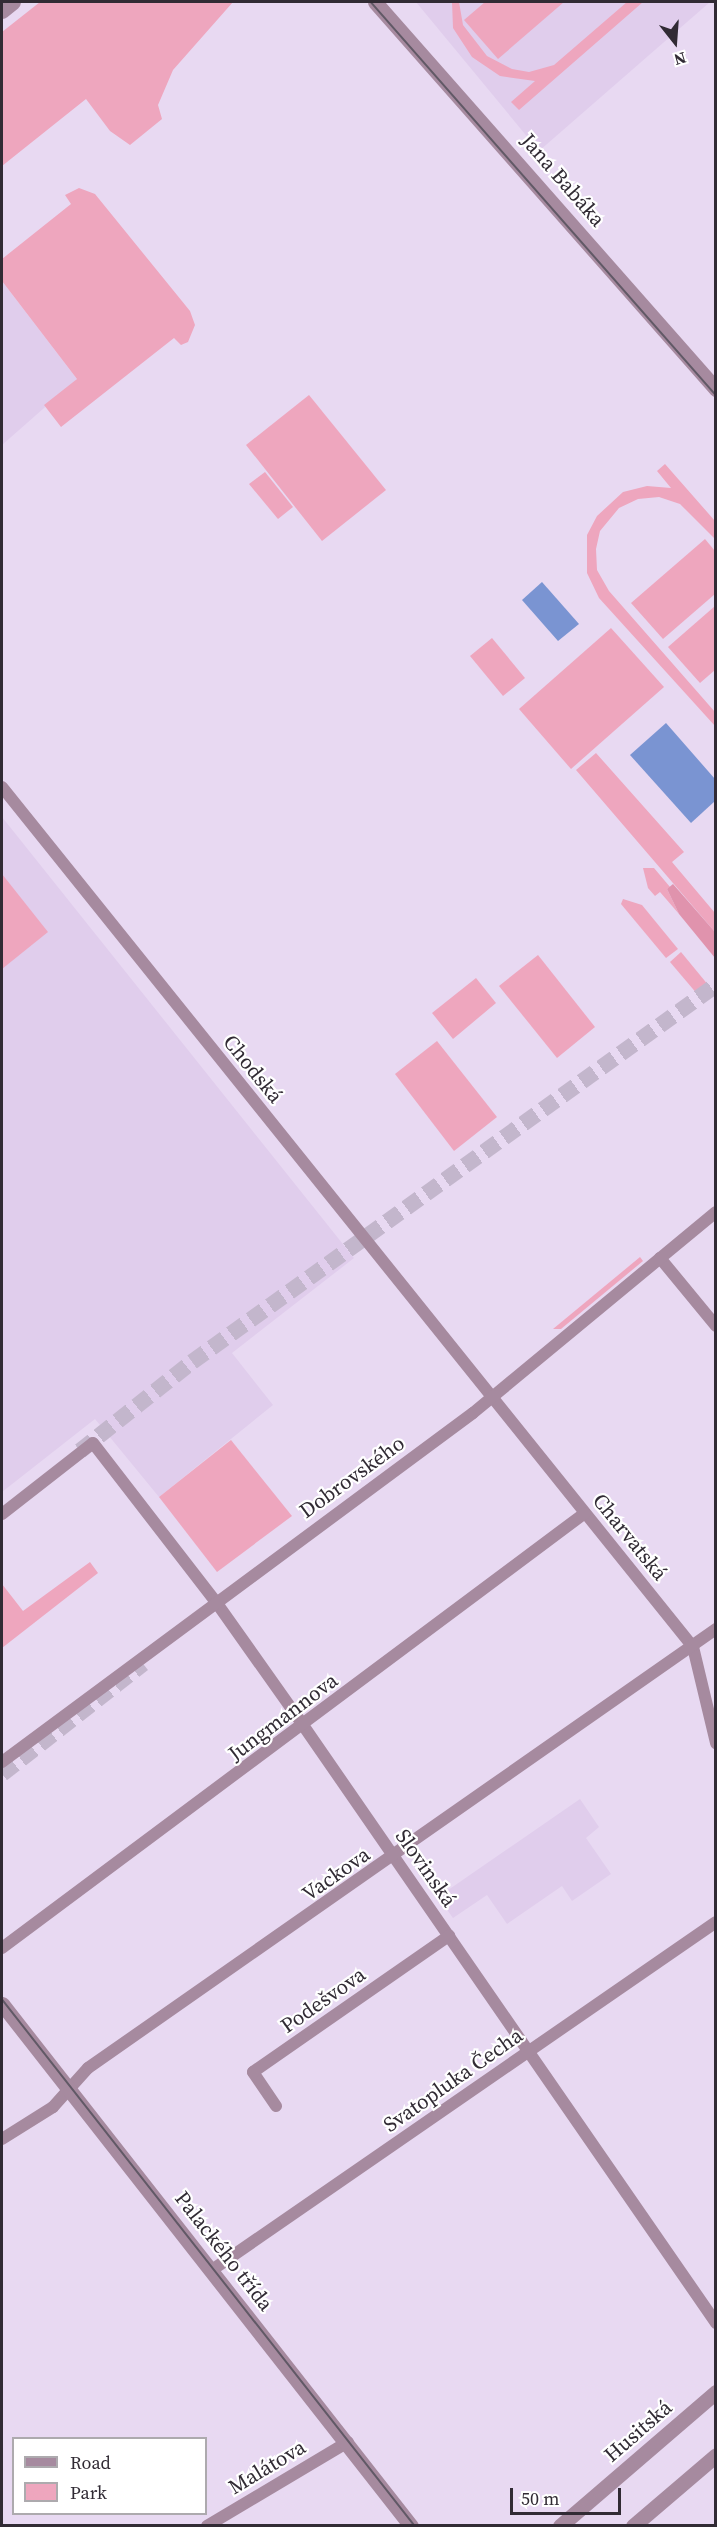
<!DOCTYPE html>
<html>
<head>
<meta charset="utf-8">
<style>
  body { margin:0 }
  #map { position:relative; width:717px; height:2527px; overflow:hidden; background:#e8d9f2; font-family:"Source Serif 4",serif }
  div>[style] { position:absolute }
  .built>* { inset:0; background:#e0cdec }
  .green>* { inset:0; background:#eea6be }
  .forest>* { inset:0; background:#e093ad }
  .water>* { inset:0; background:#7a94d2 }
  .trunk-tunnel>* { height:16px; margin-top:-8px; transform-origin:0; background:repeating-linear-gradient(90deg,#c3b6cc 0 16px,transparent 0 24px) }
  .minor>* { height:12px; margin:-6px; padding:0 6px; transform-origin:6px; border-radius:6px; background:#a68a9f }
  .tertiary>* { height:15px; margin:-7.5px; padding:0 7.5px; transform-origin:7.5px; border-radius:7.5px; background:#a68a9f }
  .tram>* { height:1.5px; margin:-0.75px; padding:0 0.75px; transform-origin:0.75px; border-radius:0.75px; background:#615966 }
  span { translate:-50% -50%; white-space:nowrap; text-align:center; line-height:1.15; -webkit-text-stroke:4.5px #fff; paint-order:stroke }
  .street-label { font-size:21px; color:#312b34 }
  .frame { position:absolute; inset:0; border:3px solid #312b34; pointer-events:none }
  .legend { position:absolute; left:12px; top:2437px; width:195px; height:78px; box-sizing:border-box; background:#fff; border:2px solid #adaaae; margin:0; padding:8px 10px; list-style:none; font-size:18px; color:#312b34 }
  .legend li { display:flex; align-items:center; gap:12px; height:30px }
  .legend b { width:30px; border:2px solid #adaaae }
  .north { position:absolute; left:645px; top:12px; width:60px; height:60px; -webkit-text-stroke:4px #fff; paint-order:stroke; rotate:163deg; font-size:16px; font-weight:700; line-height:24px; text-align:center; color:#312b34 }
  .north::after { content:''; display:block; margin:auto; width:21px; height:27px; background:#312b34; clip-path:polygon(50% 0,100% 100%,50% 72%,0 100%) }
  .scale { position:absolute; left:510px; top:2488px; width:111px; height:27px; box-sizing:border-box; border:3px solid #312b34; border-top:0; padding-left:8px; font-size:18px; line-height:21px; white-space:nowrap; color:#312b34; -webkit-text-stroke:4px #fff; paint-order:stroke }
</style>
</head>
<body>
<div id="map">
  <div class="built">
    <i style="clip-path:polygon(416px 2px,710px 2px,539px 151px)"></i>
    <i style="clip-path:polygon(2px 281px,77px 379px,2px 445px)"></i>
    <i style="clip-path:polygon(2px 817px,354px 1258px,232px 1353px,273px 1405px,159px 1497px,95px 1419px,2px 1492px)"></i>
    <i style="clip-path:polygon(580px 1799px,599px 1827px,586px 1838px,611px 1874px,572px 1901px,562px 1886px,507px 1924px,487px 1895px,453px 1918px,438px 1897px)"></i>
  </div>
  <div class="green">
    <i style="clip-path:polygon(40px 2px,233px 2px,173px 70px,158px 105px,162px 119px,130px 145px,110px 131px,86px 99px,2px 166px,2px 32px)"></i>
    <i style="clip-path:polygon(452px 2px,459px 2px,463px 25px,487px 56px,512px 69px,529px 72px,554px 65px,627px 2px,643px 2px,519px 110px,511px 102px,535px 81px,500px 76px,472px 57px,453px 28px)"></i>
    <i style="clip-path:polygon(485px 2px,564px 2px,498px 59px,464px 20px)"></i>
    <i style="clip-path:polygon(79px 188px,95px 194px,190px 311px,195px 325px,188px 342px,181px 345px,174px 338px,61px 427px,44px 405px,77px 379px,2px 281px,2px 259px,71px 204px,65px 195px)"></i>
    <i style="clip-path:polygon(309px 395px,386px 490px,322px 541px,246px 445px)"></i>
    <i style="clip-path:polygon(665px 464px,715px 521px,715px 539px,680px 504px,659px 497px,638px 499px,619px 508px,600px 531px,596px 549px,597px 570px,609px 591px,715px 712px,715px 726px,599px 598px,587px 573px,587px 535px,597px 516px,623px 492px,647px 486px,671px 488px,657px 471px)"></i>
    <i style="clip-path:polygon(265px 472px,293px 507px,278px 519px,249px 484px)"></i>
    <i style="clip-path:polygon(705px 539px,715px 551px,715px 594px,663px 639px,631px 603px)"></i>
    <i style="clip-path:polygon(715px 606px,715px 670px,700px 683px,668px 647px)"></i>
    <i style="clip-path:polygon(611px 628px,664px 687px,571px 769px,519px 709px)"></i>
    <i style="clip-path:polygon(492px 638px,525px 678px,503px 696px,470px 656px)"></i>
    <i style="clip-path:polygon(596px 753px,684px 852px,672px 862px,715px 913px,715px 932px,576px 770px)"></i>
    <i style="clip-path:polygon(643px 868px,654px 868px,670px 887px,667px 889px,679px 914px,660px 892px,655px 896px,648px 888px)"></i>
    <i style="clip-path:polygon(2px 874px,48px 932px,2px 969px)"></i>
    <i style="clip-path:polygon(623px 899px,642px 905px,678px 949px,666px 958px,621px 904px)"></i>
    <i style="clip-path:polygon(681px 952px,709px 986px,698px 995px,670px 962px)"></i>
    <i style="clip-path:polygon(538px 955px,595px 1027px,557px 1058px,499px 986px)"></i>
    <i style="clip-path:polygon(476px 978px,496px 1003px,453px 1039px,432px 1013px)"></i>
    <i style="clip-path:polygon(437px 1041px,497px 1117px,454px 1151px,395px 1074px)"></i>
    <i style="clip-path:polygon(640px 1257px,643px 1261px,561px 1329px,553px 1329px)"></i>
    <i style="clip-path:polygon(231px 1440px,292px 1516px,217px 1572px,159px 1497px)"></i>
    <i style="clip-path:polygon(90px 1562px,98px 1573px,2px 1648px,2px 1584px,23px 1611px)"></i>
  </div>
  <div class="forest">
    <i style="clip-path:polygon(673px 884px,715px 932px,715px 958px,679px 914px,667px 889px)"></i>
  </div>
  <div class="water">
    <i style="clip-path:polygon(542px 582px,579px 624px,558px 641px,522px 600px)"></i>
    <i style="clip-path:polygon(666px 723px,715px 779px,715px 801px,691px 823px,630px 755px)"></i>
  </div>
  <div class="trunk-tunnel">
    <i style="left:80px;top:1451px;width:143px;rotate:-38.5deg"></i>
    <i style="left:192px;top:1362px;width:646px;rotate:-35.73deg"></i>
    <i style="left:2px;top:1774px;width:179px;rotate:-38deg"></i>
  </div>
  <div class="minor">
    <i style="left:2px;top:787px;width:1103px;rotate:51.22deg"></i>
    <i style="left:693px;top:1647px;width:99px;rotate:76.5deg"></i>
    <i style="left:660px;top:1258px;width:88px;rotate:50.5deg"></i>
    <i style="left:2px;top:1514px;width:115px;rotate:-38deg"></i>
    <i style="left:93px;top:1443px;width:201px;rotate:52.3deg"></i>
    <i style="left:216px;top:1602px;width:138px;rotate:54.7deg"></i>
    <i style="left:296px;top:1715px;width:739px;rotate:55.36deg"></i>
    <i style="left:2px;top:1762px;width:586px;rotate:-36.54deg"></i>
    <i style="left:473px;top:1413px;width:315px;rotate:-39.6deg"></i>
    <i style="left:2px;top:1948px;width:727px;rotate:-36.73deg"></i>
    <i style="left:276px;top:2106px;width:41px;rotate:-124.1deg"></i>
    <i style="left:253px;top:2072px;width:239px;rotate:-34.8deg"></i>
    <i style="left:2px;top:2139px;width:60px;rotate:-32.1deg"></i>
    <i style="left:53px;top:2107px;width:52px;rotate:-48.1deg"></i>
    <i style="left:88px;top:2068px;width:766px;rotate:-34.96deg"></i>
    <i style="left:212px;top:2270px;width:612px;rotate:-34.62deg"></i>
    <i style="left:207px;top:2526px;width:164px;rotate:-30.8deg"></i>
  </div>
  <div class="tertiary">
    <i style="left:375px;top:2px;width:516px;rotate:48.62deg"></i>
    <i style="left:2px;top:11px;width:14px;rotate:-39deg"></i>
    <i style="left:2px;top:2004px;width:663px;rotate:51.92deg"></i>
    <i style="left:560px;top:2526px;width:206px;rotate:-40.7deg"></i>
    <i style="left:633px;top:2526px;width:109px;rotate:-40.5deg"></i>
  </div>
  <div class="tram">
    <i style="left:371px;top:2px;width:523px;rotate:48.72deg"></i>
    <i style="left:2px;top:1999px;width:670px;rotate:51.91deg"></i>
  </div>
  <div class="street-label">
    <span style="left:563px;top:180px;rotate:49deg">Jana Babáka</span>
    <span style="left:253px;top:1069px;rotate:51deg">Chodská</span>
    <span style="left:352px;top:1477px;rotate:-36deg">Dobrovského</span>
    <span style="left:630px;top:1537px;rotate:51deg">Charvatská</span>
    <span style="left:283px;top:1717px;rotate:-37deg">Jungmannova</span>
    <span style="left:426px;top:1868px;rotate:55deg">Slovinská</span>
    <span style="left:336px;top:1874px;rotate:-35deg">Vackova</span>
    <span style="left:323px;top:2000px;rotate:-35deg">Podešvova</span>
    <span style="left:453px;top:2080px;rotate:-35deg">Svatopluka Čecha</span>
    <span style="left:224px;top:2251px;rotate:52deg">Palackého třída</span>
    <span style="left:638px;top:2431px;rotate:-41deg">Husitská</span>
    <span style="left:267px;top:2467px;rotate:-31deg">Malátova</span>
  </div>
  <div class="frame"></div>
  <ul class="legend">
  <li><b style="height:8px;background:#a68a9f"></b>Road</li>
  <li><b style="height:16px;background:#eea6be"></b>Park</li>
  </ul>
  <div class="north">N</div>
  <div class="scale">50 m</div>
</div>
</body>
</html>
